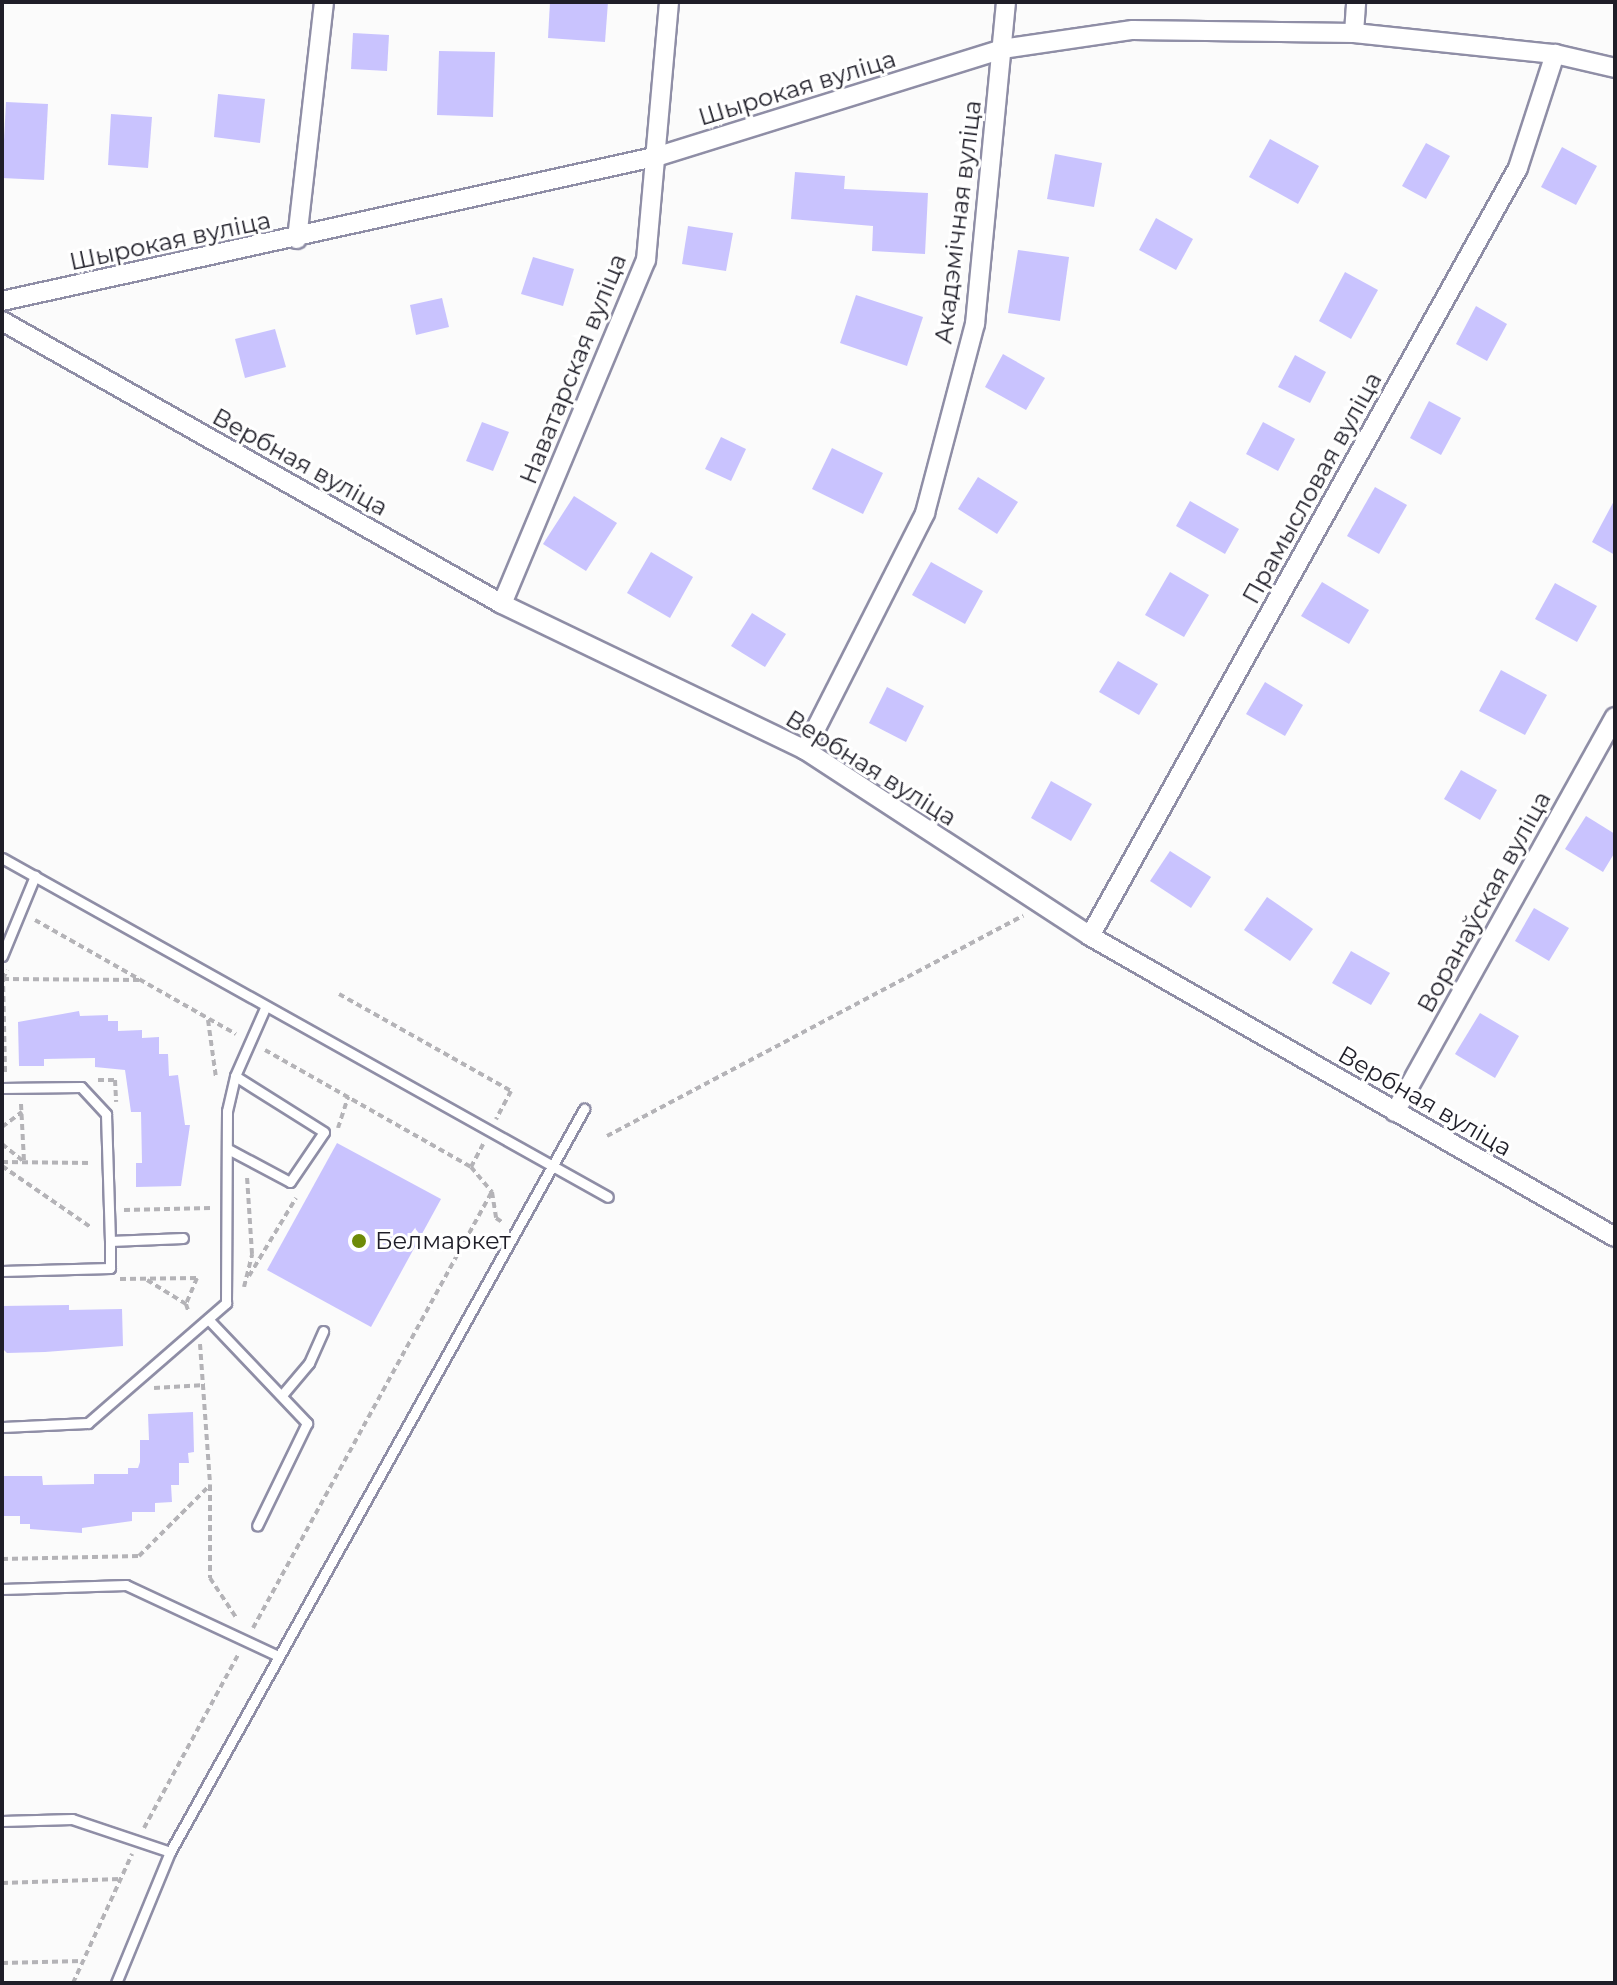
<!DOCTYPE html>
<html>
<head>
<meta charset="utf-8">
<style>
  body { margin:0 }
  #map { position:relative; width:1617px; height:1985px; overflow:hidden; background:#fbfbfb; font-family:Montserrat,sans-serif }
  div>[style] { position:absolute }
  .building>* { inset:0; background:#c9c3fe }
  .path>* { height:4px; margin-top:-2px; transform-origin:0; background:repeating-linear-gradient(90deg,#b4b3b7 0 6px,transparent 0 10px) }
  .roads { filter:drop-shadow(2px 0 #8f8ea6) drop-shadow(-2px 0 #8f8ea6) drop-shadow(0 2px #8f8ea6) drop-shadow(0 -2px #8f8ea6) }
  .lane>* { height:9px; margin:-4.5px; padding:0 4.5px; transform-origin:4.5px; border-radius:4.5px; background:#fff }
  .street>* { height:18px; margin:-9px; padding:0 9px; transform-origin:9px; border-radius:9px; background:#fff }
  .dots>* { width:22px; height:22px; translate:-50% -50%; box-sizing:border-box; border:4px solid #fff; border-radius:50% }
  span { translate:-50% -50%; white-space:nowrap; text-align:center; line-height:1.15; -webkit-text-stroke:6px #fff; paint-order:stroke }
  .street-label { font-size:24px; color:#1f1e28 }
  .poi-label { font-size:24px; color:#1f1e28 }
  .left { translate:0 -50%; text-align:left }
  .frame { position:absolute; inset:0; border:4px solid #1f1e28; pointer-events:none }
</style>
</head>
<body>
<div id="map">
  <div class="building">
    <i style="clip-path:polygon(550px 2px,608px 2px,605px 42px,548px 38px)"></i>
    <i style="clip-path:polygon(353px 33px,389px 35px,387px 71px,351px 69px)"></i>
    <i style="clip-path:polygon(439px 51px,495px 52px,493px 117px,437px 115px)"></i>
    <i style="clip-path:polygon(218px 94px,265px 99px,260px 143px,214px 137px)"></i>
    <i style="clip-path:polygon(6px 102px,48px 104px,44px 180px,2px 178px)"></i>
    <i style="clip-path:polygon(111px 114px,152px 117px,148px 168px,108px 165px)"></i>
    <i style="clip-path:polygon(1270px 139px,1319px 166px,1298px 204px,1249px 177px)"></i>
    <i style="clip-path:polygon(1426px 143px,1450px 156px,1426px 199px,1402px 186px)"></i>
    <i style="clip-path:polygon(1562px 147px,1597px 166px,1576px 205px,1541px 187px)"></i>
    <i style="clip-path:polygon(1055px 154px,1102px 163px,1094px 207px,1047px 199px)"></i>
    <i style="clip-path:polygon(795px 172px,845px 176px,844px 189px,928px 193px,925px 254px,872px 251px,873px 226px,791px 219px)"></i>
    <i style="clip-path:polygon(1156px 218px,1193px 239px,1176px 270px,1139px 250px)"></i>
    <i style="clip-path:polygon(688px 226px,733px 233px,726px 271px,682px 264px)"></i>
    <i style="clip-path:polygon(1018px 250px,1069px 257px,1060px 321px,1008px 313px)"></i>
    <i style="clip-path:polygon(533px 257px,574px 269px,563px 306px,521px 294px)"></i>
    <i style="clip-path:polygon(1345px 272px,1378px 290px,1351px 339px,1319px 321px)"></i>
    <i style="clip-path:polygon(856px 295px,923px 317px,907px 366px,840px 343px)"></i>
    <i style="clip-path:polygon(442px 298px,449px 327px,416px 335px,410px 305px)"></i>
    <i style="clip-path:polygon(1476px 306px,1507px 324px,1487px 361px,1456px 344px)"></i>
    <i style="clip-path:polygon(275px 329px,286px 367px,245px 378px,235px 339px)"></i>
    <i style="clip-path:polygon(1003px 354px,1045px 378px,1026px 410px,985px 387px)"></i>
    <i style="clip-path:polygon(1295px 355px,1326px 372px,1310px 403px,1278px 387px)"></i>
    <i style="clip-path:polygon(1429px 401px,1461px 418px,1441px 455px,1410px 438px)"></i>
    <i style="clip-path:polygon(482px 422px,509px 432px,493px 471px,466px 461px)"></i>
    <i style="clip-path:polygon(1263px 422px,1295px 439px,1278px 471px,1246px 454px)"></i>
    <i style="clip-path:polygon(721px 437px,746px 449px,731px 481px,705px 469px)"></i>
    <i style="clip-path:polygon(832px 448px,883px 473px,863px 514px,812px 489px)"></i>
    <i style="clip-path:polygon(978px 477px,1018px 502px,997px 534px,958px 509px)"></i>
    <i style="clip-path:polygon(1375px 487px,1407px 505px,1379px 554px,1347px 536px)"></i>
    <i style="clip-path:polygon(574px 496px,617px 523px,586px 571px,543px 544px)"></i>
    <i style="clip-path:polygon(1615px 499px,1615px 555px,1592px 542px)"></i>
    <i style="clip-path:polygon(1190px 501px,1239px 529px,1225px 554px,1176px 526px)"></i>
    <i style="clip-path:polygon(651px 552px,693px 577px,670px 618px,627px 593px)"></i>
    <i style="clip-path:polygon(931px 562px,983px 591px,965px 624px,912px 595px)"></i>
    <i style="clip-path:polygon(1170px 572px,1209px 595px,1184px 637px,1145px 615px)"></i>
    <i style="clip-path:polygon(1322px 582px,1369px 610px,1349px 644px,1301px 616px)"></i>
    <i style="clip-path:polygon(1555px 583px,1597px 606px,1577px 642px,1535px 619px)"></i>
    <i style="clip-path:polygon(752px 613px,786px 634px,765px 667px,731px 646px)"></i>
    <i style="clip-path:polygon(1118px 661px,1158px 684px,1139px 715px,1099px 692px)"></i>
    <i style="clip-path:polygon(1501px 670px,1547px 695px,1525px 735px,1479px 711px)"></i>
    <i style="clip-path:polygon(1265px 682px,1303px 705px,1285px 736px,1246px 714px)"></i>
    <i style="clip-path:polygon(887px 687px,924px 706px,906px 742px,869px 723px)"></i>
    <i style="clip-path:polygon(1461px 770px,1497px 790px,1480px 820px,1444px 799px)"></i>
    <i style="clip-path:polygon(1051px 781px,1092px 804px,1071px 841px,1031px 818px)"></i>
    <i style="clip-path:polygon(1586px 816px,1615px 834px,1615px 852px,1603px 872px,1565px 849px)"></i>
    <i style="clip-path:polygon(1170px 851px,1211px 877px,1191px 908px,1150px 881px)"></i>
    <i style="clip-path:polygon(1267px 897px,1313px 929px,1290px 961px,1244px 930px)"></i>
    <i style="clip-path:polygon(1534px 908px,1569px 928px,1549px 961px,1515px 941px)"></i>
    <i style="clip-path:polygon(1351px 951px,1390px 973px,1371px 1005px,1332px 983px)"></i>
    <i style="clip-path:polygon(79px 1011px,80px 1016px,108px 1015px,108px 1021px,118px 1021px,118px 1031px,142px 1030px,142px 1038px,159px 1037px,159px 1054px,168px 1054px,169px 1076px,178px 1075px,185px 1125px,190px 1125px,181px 1186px,136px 1187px,136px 1163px,142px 1163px,141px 1112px,131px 1112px,125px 1070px,95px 1067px,95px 1058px,44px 1059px,44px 1066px,19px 1066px,18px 1022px)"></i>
    <i style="clip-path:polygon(1480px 1013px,1519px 1036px,1495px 1078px,1455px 1054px)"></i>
    <i style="clip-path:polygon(337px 1143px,441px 1199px,371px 1327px,267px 1270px)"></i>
    <i style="clip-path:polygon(69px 1305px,69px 1310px,122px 1309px,123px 1346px,45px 1352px,7px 1353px,2px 1348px,2px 1306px)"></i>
    <i style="clip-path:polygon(193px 1412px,194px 1452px,188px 1453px,189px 1463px,179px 1463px,179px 1485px,171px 1485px,172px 1502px,155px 1503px,155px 1512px,132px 1512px,132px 1521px,82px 1528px,82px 1533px,30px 1529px,30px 1524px,20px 1524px,20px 1516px,2px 1516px,2px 1476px,42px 1476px,43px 1485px,94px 1484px,94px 1474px,128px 1474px,128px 1468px,138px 1468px,140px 1462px,140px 1440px,149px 1440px,148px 1414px)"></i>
  </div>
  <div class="path">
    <i style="left:35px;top:920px;width:231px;rotate:29.6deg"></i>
    <i style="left:3px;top:979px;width:137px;rotate:0.4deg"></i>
    <i style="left:339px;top:994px;width:197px;rotate:29.4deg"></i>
    <i style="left:511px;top:1091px;width:32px;rotate:118deg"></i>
    <i style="left:208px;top:1020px;width:59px;rotate:82.1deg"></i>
    <i style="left:265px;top:1050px;width:237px;rotate:29.6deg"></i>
    <i style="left:471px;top:1167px;width:33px;rotate:50deg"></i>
    <i style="left:492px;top:1192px;width:26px;rotate:81deg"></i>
    <i style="left:496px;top:1218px;width:7px;rotate:34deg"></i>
    <i style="left:5px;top:1072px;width:93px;rotate:-91.2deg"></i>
    <i style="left:3px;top:979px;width:10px;rotate:-66deg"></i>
    <i style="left:98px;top:1080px;width:17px"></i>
    <i style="left:115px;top:1080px;width:22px;rotate:87deg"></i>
    <i style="left:21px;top:1104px;width:58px;rotate:87deg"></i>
    <i style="left:2px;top:1127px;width:25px;rotate:-37deg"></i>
    <i style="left:338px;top:1128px;width:33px;rotate:-72deg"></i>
    <i style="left:607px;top:1136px;width:471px;rotate:-27.9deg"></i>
    <i style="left:2px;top:1137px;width:7px;rotate:90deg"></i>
    <i style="left:2px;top:1144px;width:27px;rotate:39deg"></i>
    <i style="left:2px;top:1162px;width:90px;rotate:0.6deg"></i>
    <i style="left:2px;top:1166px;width:109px;rotate:34.6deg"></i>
    <i style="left:471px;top:1167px;width:26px;rotate:-62deg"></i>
    <i style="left:124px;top:1210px;width:87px;rotate:-1.3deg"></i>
    <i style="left:249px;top:1276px;width:91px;rotate:-58.9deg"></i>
    <i style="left:120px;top:1279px;width:77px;rotate:-0.7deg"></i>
    <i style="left:197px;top:1278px;width:28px;rotate:113deg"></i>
    <i style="left:186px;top:1304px;width:9px;rotate:72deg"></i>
    <i style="left:147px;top:1280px;width:46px;rotate:31.6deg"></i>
    <i style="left:244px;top:1287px;width:34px;rotate:-76deg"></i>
    <i style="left:252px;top:1254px;width:77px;rotate:-93.7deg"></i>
    <i style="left:200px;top:1344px;width:141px;rotate:85.9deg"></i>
    <i style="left:210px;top:1485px;width:93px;rotate:90deg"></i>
    <i style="left:210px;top:1578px;width:49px;rotate:56.6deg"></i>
    <i style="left:154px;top:1388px;width:51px;rotate:-3.4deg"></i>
    <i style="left:2px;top:1559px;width:137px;rotate:-1.3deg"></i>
    <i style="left:139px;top:1556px;width:100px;rotate:-45deg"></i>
    <i style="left:253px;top:1628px;width:497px;rotate:-61.3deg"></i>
    <i style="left:144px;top:1828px;width:199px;rotate:-61.5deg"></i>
    <i style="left:2px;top:1883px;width:118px;rotate:-1.9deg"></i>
    <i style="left:2px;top:1963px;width:80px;rotate:-1.4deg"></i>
    <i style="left:73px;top:1983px;width:142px;rotate:-65.4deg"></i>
  </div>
  <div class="roads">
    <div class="lane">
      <i style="left:2px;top:858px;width:694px;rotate:29.22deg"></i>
      <i style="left:2px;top:956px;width:87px;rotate:-67.6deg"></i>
      <i style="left:2px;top:1088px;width:79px;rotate:-0.7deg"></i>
      <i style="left:81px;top:1087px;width:37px;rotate:47deg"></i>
      <i style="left:106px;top:1114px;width:127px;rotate:88.2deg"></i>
      <i style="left:110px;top:1241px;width:27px;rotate:90deg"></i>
      <i style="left:110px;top:1268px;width:108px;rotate:178.4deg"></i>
      <i style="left:228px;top:1149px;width:70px;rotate:28deg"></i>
      <i style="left:290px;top:1182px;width:60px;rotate:-55.8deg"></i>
      <i style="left:324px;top:1132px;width:105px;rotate:-147.8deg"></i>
      <i style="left:110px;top:1241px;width:73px;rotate:-2.4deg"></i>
      <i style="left:208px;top:1319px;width:144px;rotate:46.4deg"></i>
      <i style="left:307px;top:1423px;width:114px;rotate:115.9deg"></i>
      <i style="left:282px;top:1395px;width:42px;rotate:-49.8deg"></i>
      <i style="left:309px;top:1363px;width:35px;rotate:-66deg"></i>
      <i style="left:2px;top:1427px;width:86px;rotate:-2.7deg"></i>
      <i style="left:88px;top:1423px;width:183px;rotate:-41deg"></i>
      <i style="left:226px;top:1303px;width:192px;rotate:-89.7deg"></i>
      <i style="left:227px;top:1111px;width:36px;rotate:-77deg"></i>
      <i style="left:235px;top:1076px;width:74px;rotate:-66.2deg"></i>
      <i style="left:2px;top:1589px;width:124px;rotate:-1.8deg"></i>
      <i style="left:126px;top:1585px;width:168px;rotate:25deg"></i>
      <i style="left:2px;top:1821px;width:70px;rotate:-1.6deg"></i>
      <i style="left:72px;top:1819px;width:103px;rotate:18.6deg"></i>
      <i style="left:116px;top:1983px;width:142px;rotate:-67.6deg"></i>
      <i style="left:170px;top:1852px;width:851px;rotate:-60.87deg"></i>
    </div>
    <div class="street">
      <i style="left:1354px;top:33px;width:31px;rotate:-86deg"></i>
      <i style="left:297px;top:239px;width:239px;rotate:-83.5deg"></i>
      <i style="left:2px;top:301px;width:673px;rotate:-12.45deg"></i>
      <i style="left:659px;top:156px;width:359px;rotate:-17.3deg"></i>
      <i style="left:1002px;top:49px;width:132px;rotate:-8.3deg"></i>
      <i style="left:1133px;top:30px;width:221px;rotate:0.8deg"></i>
      <i style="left:1354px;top:33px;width:202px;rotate:6deg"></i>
      <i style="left:1555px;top:54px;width:62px;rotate:13.1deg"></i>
      <i style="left:2px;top:321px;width:575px;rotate:29.51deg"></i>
      <i style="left:502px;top:604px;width:336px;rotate:25.7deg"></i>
      <i style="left:805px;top:750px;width:340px;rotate:33.1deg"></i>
      <i style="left:1090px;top:936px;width:605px;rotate:29.83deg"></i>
      <i style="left:502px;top:604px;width:373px;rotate:-67.3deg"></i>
      <i style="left:646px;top:260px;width:259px;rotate:-84.9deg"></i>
      <i style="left:805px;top:750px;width:266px;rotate:-63.1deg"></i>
      <i style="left:925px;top:513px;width:196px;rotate:-75.2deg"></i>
      <i style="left:975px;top:324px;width:323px;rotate:-84.5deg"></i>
      <i style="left:1090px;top:936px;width:879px;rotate:-60.87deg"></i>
      <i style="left:1518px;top:168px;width:120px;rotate:-72deg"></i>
      <i style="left:1395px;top:1112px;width:452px;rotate:-60.9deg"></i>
    </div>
  </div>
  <div class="dots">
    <i style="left:359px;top:1241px;background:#6e8b08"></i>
  </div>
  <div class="street-label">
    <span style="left:797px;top:88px;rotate:-17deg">Шырокая вуліца</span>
    <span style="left:958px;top:222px;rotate:-83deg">Акадэмічная вуліца</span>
    <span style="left:170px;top:241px;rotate:-12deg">Шырокая вуліца</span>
    <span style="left:573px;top:369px;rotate:-68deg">Наватарская вуліца</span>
    <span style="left:300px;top:462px;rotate:29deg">Вербная вуліца</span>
    <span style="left:1312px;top:488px;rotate:-61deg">Прамысловая вуліца</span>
    <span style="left:871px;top:768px;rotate:32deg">Вербная вуліца</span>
    <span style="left:1484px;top:902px;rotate:-61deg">Воранаўская вуліца</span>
    <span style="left:1425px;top:1101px;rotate:30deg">Вербная вуліца</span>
  </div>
  <div class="poi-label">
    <span class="left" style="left:375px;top:1241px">Белмаркет</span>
  </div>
  <div class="frame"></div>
</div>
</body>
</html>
